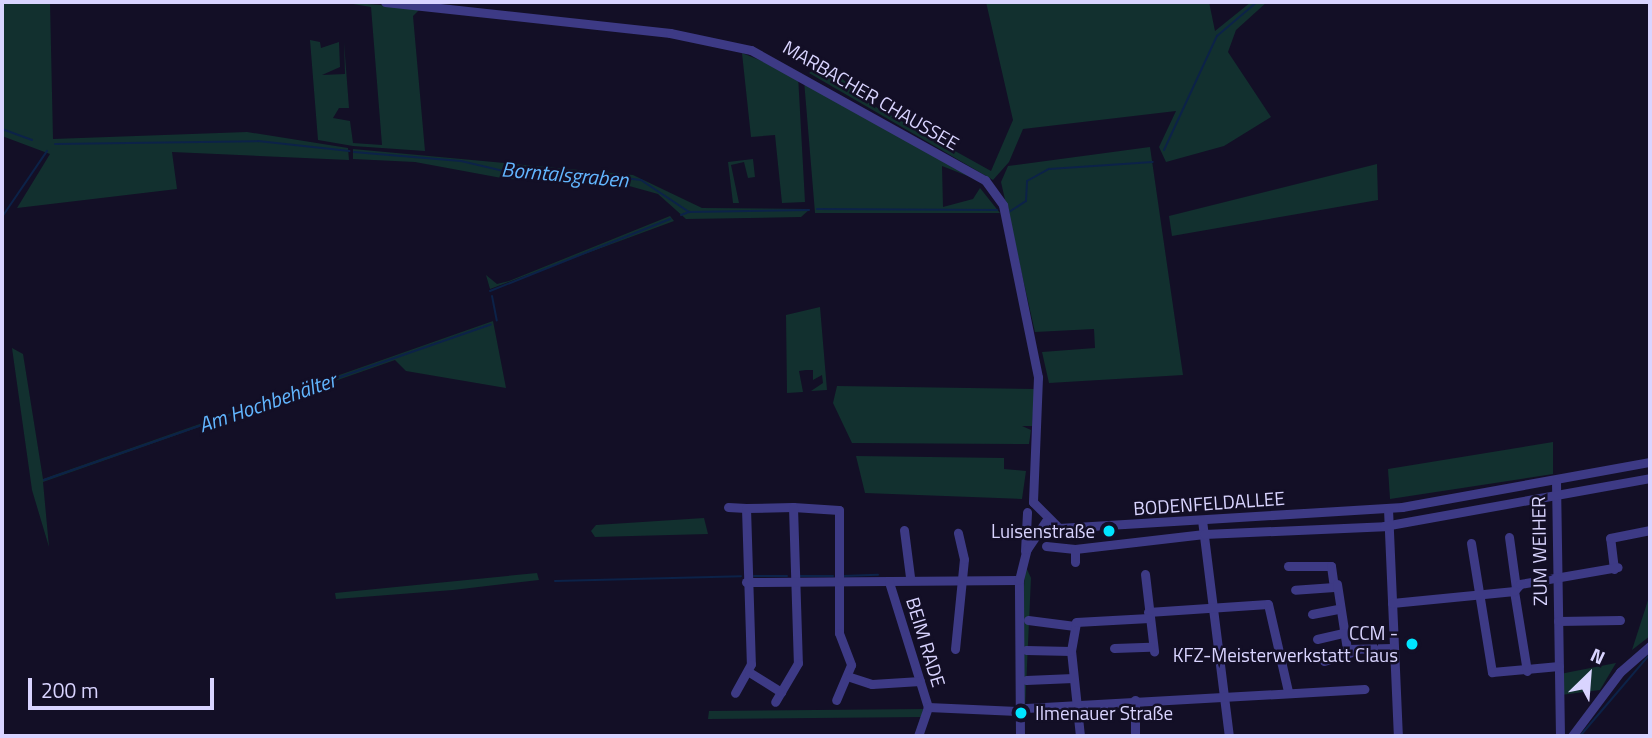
<!DOCTYPE html>
<html>
<head>
<meta charset="utf-8">
<style>
  body { margin:0 }
  #map { position:relative; width:1652px; height:738px; overflow:hidden; background:#130f26; font-family:"Titillium Web",sans-serif }
  div>[style] { position:absolute }
  .green>* { inset:0; background:#12302f }
  .stream>* { height:2px; margin:-1px; padding:0 1px; transform-origin:1px; border-radius:1px; background:#0c2248 }
  .minor>* { height:9px; margin:-4.5px; padding:0 4.5px; transform-origin:4.5px; border-radius:4.5px; background:#3d3a85 }
  .dots>* { width:19px; height:19px; translate:-50% -50%; box-sizing:border-box; border:4px solid #130f26; border-radius:50% }
  span { translate:-50% -50%; white-space:nowrap; text-align:center; line-height:1.15; -webkit-text-stroke:5px #130f26; paint-order:stroke }
  .street-label { font-size:19px; color:#d9d4ff }
  .poi-label { font-size:19px; color:#d9d4ff }
  .right { translate:-100% -50%; text-align:right }
  .left { translate:0 -50%; text-align:left }
  .water-label { font-size:21px; color:#62b6ff; font-style:italic }
  .frame { position:absolute; inset:0; border:4px solid #d9d4ff; pointer-events:none }
  .north { position:absolute; left:1554px; top:640px; width:70px; height:70px; -webkit-text-stroke:5px #130f26; paint-order:stroke; rotate:25deg; font-size:19px; font-weight:700; line-height:28px; text-align:center; color:#d9d4ff }
  .north::after { content:''; display:block; margin:auto; width:24px; height:32px; background:#d9d4ff; clip-path:polygon(50% 0,100% 100%,50% 72%,0 100%) }
  .scale { position:absolute; left:28px; top:678px; width:186px; height:32px; box-sizing:border-box; border:4px solid #d9d4ff; border-top:0; padding-left:9px; font-size:21px; line-height:24px; white-space:nowrap; color:#d9d4ff; -webkit-text-stroke:5px #130f26; paint-order:stroke }
</style>
</head>
<body>
<div id="map">
  <div class="green">
    <i style="clip-path:polygon(2px 2px,50px 2px,53px 139px,247px 132px,348px 148px,349px 160px,172px 152px,177px 189px,17px 208px,50px 154px,2px 136px)"></i>
    <i style="clip-path:polygon(341px 2px,421px 8px,413px 16px,425px 151px,353px 146px,318px 140px,310px 40px,320px 42px,321px 48px,339px 42px,340px 67px,322px 75px,345px 74px,344px 42px,349px 108px,339px 108px,333px 118px,350px 121px,353px 143px,382px 145px,371px 7px)"></i>
    <i style="clip-path:polygon(986px 2px,1209px 2px,1215px 31px,1251px 2px,1267px 2px,1236px 30px,1228px 52px,1271px 117px,1224px 146px,1166px 162px,1159px 147px,1176px 111px,1023px 129px,1009px 162px,993px 180px,809px 73px,818px 66px,832px 69px,867px 102px,991px 171px,1013px 120px)"></i>
    <i style="clip-path:polygon(742px 53px,798px 75px,805px 202px,782px 203px,775px 135px,751px 137px)"></i>
    <i style="clip-path:polygon(804px 80px,978px 180px,942px 166px,943px 207px,973px 199px,980px 188px,1000px 213px,815px 213px)"></i>
    <i style="clip-path:polygon(1150px 147px,1183px 375px,1049px 383px,1042px 352px,1095px 348px,1094px 329px,1035px 332px,1001px 182px,1008px 166px)"></i>
    <i style="clip-path:polygon(353px 149px,633px 175px,702px 208px,810px 209px,801px 217px,686px 219px,658px 194px,622px 184px,507px 179px,415px 162px,353px 159px)"></i>
    <i style="clip-path:polygon(753px 159px,755px 177px,748px 178px,744px 162px,731px 165px,739px 203px,733px 203px,728px 162px)"></i>
    <i style="clip-path:polygon(1377px 164px,1378px 200px,1172px 236px,1169px 216px)"></i>
    <i style="clip-path:polygon(670px 216px,674px 221px,490px 289px,486px 275px,497px 284px,509px 281px)"></i>
    <i style="clip-path:polygon(820px 307px,827px 390px,811px 391px,823px 383px,822px 375px,813px 380px,813px 370px,806px 370px,799px 371px,803px 392px,787px 393px,786px 315px)"></i>
    <i style="clip-path:polygon(493px 321px,506px 388px,406px 371px,395px 360px,309px 390px,301px 399px,299px 392px,43px 482px,49px 547px,32px 490px,12px 348px,23px 354px,43px 479px)"></i>
    <i style="clip-path:polygon(837px 386px,1035px 389px,1032px 426px,1022px 426px,1031px 430px,1029px 444px,852px 443px,833px 403px)"></i>
    <i style="clip-path:polygon(1553px 442px,1553px 474px,1390px 499px,1388px 469px)"></i>
    <i style="clip-path:polygon(856px 456px,1004px 458px,1004px 469px,1026px 471px,1022px 499px,865px 493px)"></i>
    <i style="clip-path:polygon(704px 518px,708px 534px,595px 537px,591px 531px,596px 525px)"></i>
    <i style="clip-path:polygon(1025px 565px,1031px 578px,1025px 709px,1019px 694px)"></i>
    <i style="clip-path:polygon(537px 573px,539px 580px,453px 590px,336px 599px,335px 593px)"></i>
    <i style="clip-path:polygon(1650px 594px,1650px 636px,1632px 650px)"></i>
    <i style="clip-path:polygon(1616px 663px,1600px 690px,1561px 695px,1560px 674px)"></i>
    <i style="clip-path:polygon(923px 709px,922px 717px,708px 719px,709px 711px)"></i>
  </div>
  <div class="stream">
    <i style="left:2px;top:129px;width:32px;rotate:20deg"></i>
    <i style="left:55px;top:144px;width:203px;rotate:-0.8deg"></i>
    <i style="left:258px;top:141px;width:92px;rotate:6.3deg"></i>
    <i style="left:1164px;top:150px;width:126px;rotate:-65.1deg"></i>
    <i style="left:1217px;top:36px;width:52px;rotate:-40.4deg"></i>
    <i style="left:354px;top:152px;width:107px;rotate:4.8deg"></i>
    <i style="left:461px;top:161px;width:57px;rotate:13.3deg"></i>
    <i style="left:516px;top:174px;width:36px;rotate:-6deg"></i>
    <i style="left:552px;top:170px;width:90px;rotate:6.4deg"></i>
    <i style="left:641px;top:180px;width:58px;rotate:33.7deg"></i>
    <i style="left:689px;top:212px;width:120px;rotate:-1deg"></i>
    <i style="left:817px;top:209px;width:180px;rotate:0.3deg"></i>
    <i style="left:1009px;top:212px;width:20px;rotate:-33deg"></i>
    <i style="left:1026px;top:201px;width:20px;rotate:-87deg"></i>
    <i style="left:1027px;top:181px;width:25px;rotate:-29deg"></i>
    <i style="left:1049px;top:169px;width:104px;rotate:-3.9deg"></i>
    <i style="left:681px;top:215px;width:9px;rotate:-21deg"></i>
    <i style="left:2px;top:217px;width:80px;rotate:-55.7deg"></i>
    <i style="left:490px;top:291px;width:194px;rotate:-21.8deg"></i>
    <i style="left:492px;top:296px;width:25px;rotate:79deg"></i>
    <i style="left:44px;top:480px;width:473px;rotate:-19.2deg"></i>
    <i style="left:754px;top:576px;width:33px"></i>
    <i style="left:800px;top:576px;width:33px"></i>
    <i style="left:844px;top:576px;width:34px;rotate:-2deg"></i>
    <i style="left:555px;top:581px;width:186px;rotate:-1.5deg"></i>
    <i style="left:1580px;top:736px;width:108px;rotate:-49.5deg"></i>
  </div>
  <div class="minor">
    <i style="left:385px;top:2px;width:287px;rotate:6.2deg"></i>
    <i style="left:670px;top:33px;width:83px;rotate:11.9deg"></i>
    <i style="left:751px;top:50px;width:268px;rotate:29.1deg"></i>
    <i style="left:985px;top:180px;width:31px;rotate:54deg"></i>
    <i style="left:1003px;top:205px;width:176px;rotate:78.5deg"></i>
    <i style="left:1038px;top:377px;width:125px;rotate:92.3deg"></i>
    <i style="left:1033px;top:502px;width:37px;rotate:45deg"></i>
    <i style="left:1059px;top:528px;width:344px;rotate:-3.5deg"></i>
    <i style="left:1402px;top:507px;width:252px;rotate:-10.3deg"></i>
    <i style="left:1556px;top:481px;width:255px;rotate:89.1deg"></i>
    <i style="left:728px;top:507px;width:18px;rotate:3deg"></i>
    <i style="left:746px;top:508px;width:156px;rotate:88.2deg"></i>
    <i style="left:751px;top:664px;width:33px;rotate:119deg"></i>
    <i style="left:793px;top:507px;width:46px;rotate:3.7deg"></i>
    <i style="left:839px;top:510px;width:123px;rotate:90deg"></i>
    <i style="left:839px;top:633px;width:34px;rotate:69deg"></i>
    <i style="left:851px;top:665px;width:38px;rotate:113deg"></i>
    <i style="left:746px;top:508px;width:47px;rotate:-1.2deg"></i>
    <i style="left:793px;top:507px;width:156px;rotate:88.2deg"></i>
    <i style="left:798px;top:663px;width:45px;rotate:120.5deg"></i>
    <i style="left:1388px;top:509px;width:227px;rotate:87.5deg"></i>
    <i style="left:1202px;top:520px;width:218px;rotate:82.9deg"></i>
    <i style="left:904px;top:530px;width:47px;rotate:82.7deg"></i>
    <i style="left:1509px;top:537px;width:51px;rotate:82.2deg"></i>
    <i style="left:1471px;top:543px;width:131px;rotate:80.8deg"></i>
    <i style="left:1492px;top:672px;width:67px;rotate:-5.1deg"></i>
    <i style="left:1046px;top:546px;width:29px;rotate:6deg"></i>
    <i style="left:1075px;top:549px;width:130px;rotate:-6.6deg"></i>
    <i style="left:1204px;top:534px;width:180px;rotate:-2.5deg"></i>
    <i style="left:1384px;top:526px;width:270px;rotate:-10.2deg"></i>
    <i style="left:1025px;top:551px;width:39px;rotate:-87deg"></i>
    <i style="left:1075px;top:562px;width:13px;rotate:-90deg"></i>
    <i style="left:1288px;top:566px;width:43px"></i>
    <i style="left:1331px;top:566px;width:21px;rotate:82deg"></i>
    <i style="left:1334px;top:587px;width:39px;rotate:176deg"></i>
    <i style="left:1614px;top:569px;width:31px;rotate:-97deg"></i>
    <i style="left:1610px;top:538px;width:41px;rotate:-11.3deg"></i>
    <i style="left:1145px;top:574px;width:78px;rotate:83.3deg"></i>
    <i style="left:746px;top:582px;width:273px;rotate:-0.4deg"></i>
    <i style="left:889px;top:582px;width:131px;rotate:72.7deg"></i>
    <i style="left:928px;top:707px;width:31px;rotate:109deg"></i>
    <i style="left:1337px;top:584px;width:66px;rotate:81.3deg"></i>
    <i style="left:1347px;top:649px;width:46px;rotate:-1.2deg"></i>
    <i style="left:1514px;top:591px;width:81px;rotate:80.8deg"></i>
    <i style="left:1392px;top:603px;width:123px;rotate:-5.6deg"></i>
    <i style="left:1514px;top:591px;width:9px;rotate:-49deg"></i>
    <i style="left:1520px;top:584px;width:99px;rotate:-9.8deg"></i>
    <i style="left:1148px;top:612px;width:120px;rotate:-3.8deg"></i>
    <i style="left:1268px;top:604px;width:89px;rotate:77.1deg"></i>
    <i style="left:1312px;top:614px;width:25px;rotate:-11deg"></i>
    <i style="left:1028px;top:620px;width:47px;rotate:7.3deg"></i>
    <i style="left:1558px;top:621px;width:62px;rotate:-0.9deg"></i>
    <i style="left:1317px;top:639px;width:26px;rotate:-13deg"></i>
    <i style="left:1114px;top:648px;width:36px;rotate:-2deg"></i>
    <i style="left:955px;top:649px;width:90px;rotate:-84.3deg"></i>
    <i style="left:964px;top:559px;width:27px;rotate:-103deg"></i>
    <i style="left:1026px;top:650px;width:45px;rotate:1.3deg"></i>
    <i style="left:1324px;top:661px;width:28px;rotate:-18deg"></i>
    <i style="left:749px;top:672px;width:38px;rotate:32deg"></i>
    <i style="left:850px;top:677px;width:23px;rotate:18deg"></i>
    <i style="left:872px;top:684px;width:48px;rotate:-3.6deg"></i>
    <i style="left:1026px;top:680px;width:47px;rotate:-2.4deg"></i>
    <i style="left:1135px;top:700px;width:36px;rotate:90deg"></i>
    <i style="left:928px;top:707px;width:89px;rotate:2.6deg"></i>
    <i style="left:1026px;top:708px;width:339px;rotate:-3.2deg"></i>
    <i style="left:1020px;top:736px;width:156px;rotate:-90.4deg"></i>
    <i style="left:1019px;top:580px;width:32px;rotate:-76deg"></i>
    <i style="left:1027px;top:549px;width:34px;rotate:-56deg"></i>
    <i style="left:1080px;top:736px;width:85px;rotate:-96deg"></i>
    <i style="left:1071px;top:651px;width:29px;rotate:-80deg"></i>
    <i style="left:1076px;top:622px;width:73px;rotate:-3.1deg"></i>
    <i style="left:1572px;top:736px;width:80px;rotate:-53.1deg"></i>
    <i style="left:1620px;top:672px;width:40px;rotate:-41deg"></i>
  </div>
  <div class="dots">
    <i style="left:1109px;top:531px;background:#00e5ff"></i>
    <i style="left:1412px;top:644px;background:#00e5ff"></i>
    <i style="left:1021px;top:713px;background:#00e5ff"></i>
  </div>
  <div class="street-label">
    <span style="left:871px;top:95px;rotate:30deg">MARBACHER CHAUSSEE</span>
    <span style="left:1209px;top:503px;rotate:-4deg">BODENFELDALLEE</span>
    <span style="left:1539px;top:551px;rotate:-91deg">ZUM WEIHER</span>
    <span style="left:926px;top:642px;rotate:73deg">BEIM RADE</span>
  </div>
  <div class="poi-label">
    <span class="right" style="left:1095px;top:531px">Luisenstraße</span>
    <span class="right" style="left:1398px;top:644px">CCM -<br>KFZ-Meisterwerkstatt Claus</span>
    <span class="left" style="left:1035px;top:713px">Ilmenauer Straße</span>
  </div>
  <div class="water-label">
    <span style="left:565px;top:174px;rotate:5deg">Borntalsgraben</span>
    <span style="left:267px;top:402px;rotate:-19deg">Am Hochbehälter</span>
  </div>
  <div class="frame"></div>
  <div class="north">N</div>
  <div class="scale">200 m</div>
</div>
</body>
</html>
